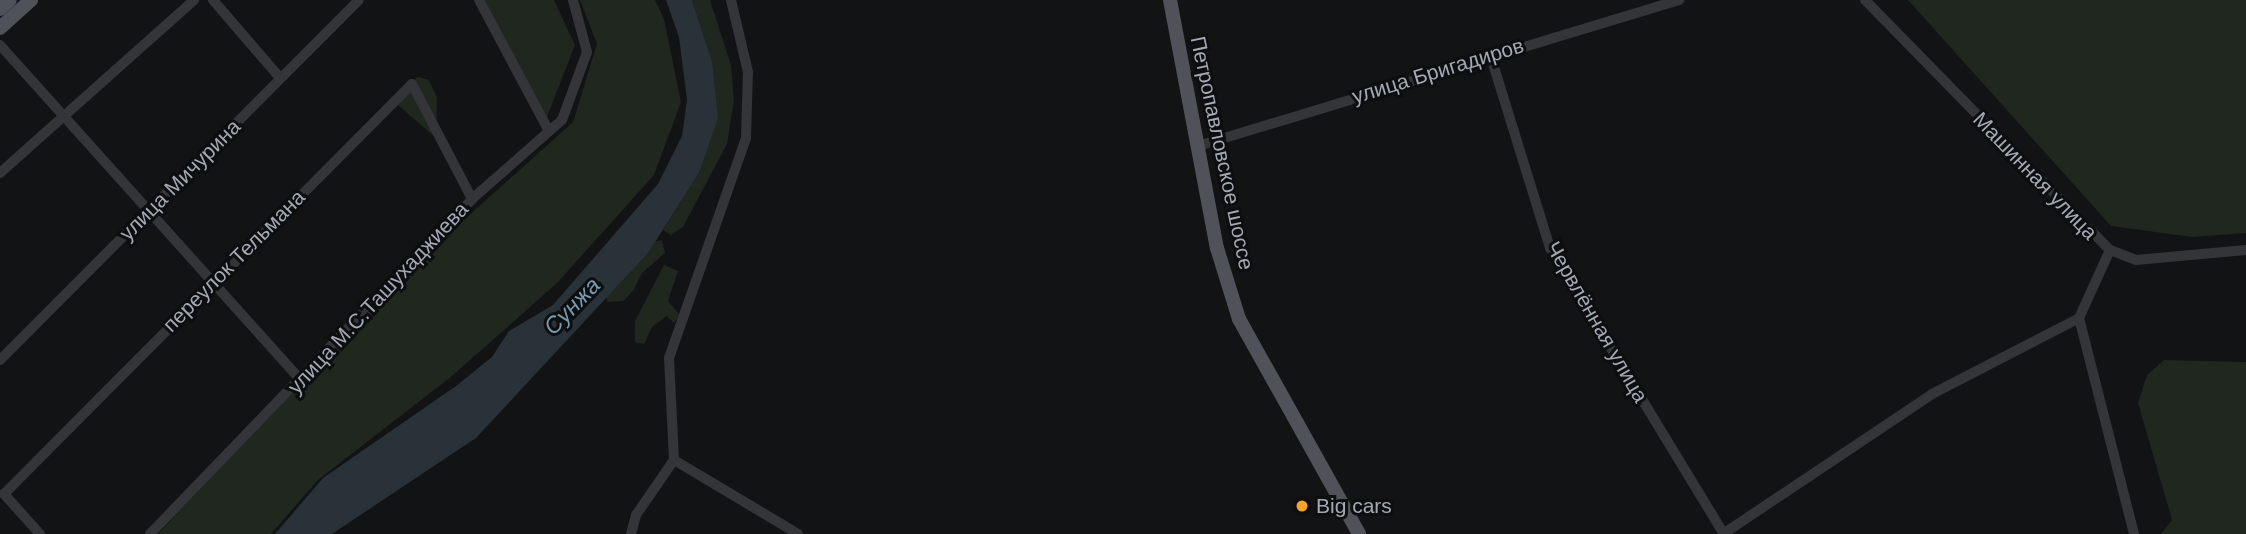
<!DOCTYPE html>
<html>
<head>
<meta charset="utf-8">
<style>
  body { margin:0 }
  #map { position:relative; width:2246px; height:534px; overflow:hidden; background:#121314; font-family:Arial,sans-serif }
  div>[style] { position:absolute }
  .green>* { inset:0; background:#1f271f }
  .water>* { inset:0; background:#293238 }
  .minor>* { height:10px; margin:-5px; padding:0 5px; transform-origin:5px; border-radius:5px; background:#333539 }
  .major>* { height:14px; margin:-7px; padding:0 7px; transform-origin:7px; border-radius:7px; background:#4f5258 }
  .dots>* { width:19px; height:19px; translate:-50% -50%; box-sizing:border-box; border:4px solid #0d0e0f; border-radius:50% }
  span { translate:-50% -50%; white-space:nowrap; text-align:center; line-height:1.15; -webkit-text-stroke:6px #0d0e0f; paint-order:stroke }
  .street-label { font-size:21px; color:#a4aab5 }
  .poi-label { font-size:21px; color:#a4aab5 }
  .left { translate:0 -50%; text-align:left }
  .water-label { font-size:23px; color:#799bb2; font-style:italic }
</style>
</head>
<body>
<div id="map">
  <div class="green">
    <i style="clip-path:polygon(481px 0,554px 0,575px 45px,545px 122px)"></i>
    <i style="clip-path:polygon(580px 0,655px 0,664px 19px,681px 102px,654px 175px,557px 283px,452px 376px,318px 480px,271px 534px,158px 534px,386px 290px,573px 122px,597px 44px)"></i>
    <i style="clip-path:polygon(692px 0,710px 0,731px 65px,734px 101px,727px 144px,683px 227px,671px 235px,663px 230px,699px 173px,712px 61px)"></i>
    <i style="clip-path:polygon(1908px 0,2246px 0,2246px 233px,2192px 237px,2111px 226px)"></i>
    <i style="clip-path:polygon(418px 77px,429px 80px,437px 97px,436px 138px,398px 105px,396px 95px)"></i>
    <i style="clip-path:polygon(662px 240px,665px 253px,642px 273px,633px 291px,623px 301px,607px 302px,606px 293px,651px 243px)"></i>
    <i style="clip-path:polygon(664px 265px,678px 271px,668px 301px,680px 315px,674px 323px,667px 316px,652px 327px,644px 344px,635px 342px,635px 321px)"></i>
    <i style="clip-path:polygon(2164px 360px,2246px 362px,2246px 534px,2161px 534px,2172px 520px,2138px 403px,2147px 375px)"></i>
  </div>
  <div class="water">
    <i style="clip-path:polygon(666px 0,692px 0,712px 61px,718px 118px,699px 173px,648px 253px,476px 438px,332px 534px,275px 534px,323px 478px,456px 386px,492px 357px,509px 331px,553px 305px,658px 184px,682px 136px,687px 100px,679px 37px)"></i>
  </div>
  <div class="minor">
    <i style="left:213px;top:0;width:103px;rotate:49.3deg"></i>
    <i style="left:479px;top:0;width:146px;rotate:61.9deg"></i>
    <i style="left:1865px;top:0;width:350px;rotate:45.6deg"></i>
    <i style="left:2110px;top:250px;width:28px;rotate:21deg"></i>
    <i style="left:2136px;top:260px;width:110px;rotate:-5.2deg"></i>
    <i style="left:0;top:45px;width:450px;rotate:48.1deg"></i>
    <i style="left:1490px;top:54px;width:203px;rotate:72.8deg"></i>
    <i style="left:1550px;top:248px;width:335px;rotate:58.7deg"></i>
    <i style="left:1198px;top:146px;width:503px;rotate:-16.88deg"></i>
    <i style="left:0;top:173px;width:260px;rotate:-41.7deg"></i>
    <i style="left:2079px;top:318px;width:223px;rotate:75.7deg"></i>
    <i style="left:0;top:360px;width:508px;rotate:-45.08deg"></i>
    <i style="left:674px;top:460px;width:144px;rotate:30.8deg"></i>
    <i style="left:40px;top:534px;width:54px;rotate:-132deg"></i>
    <i style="left:4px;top:494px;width:578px;rotate:-45.14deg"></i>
    <i style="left:412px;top:84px;width:130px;rotate:62.4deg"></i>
    <i style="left:150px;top:534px;width:465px;rotate:-46.1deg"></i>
    <i style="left:472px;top:199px;width:120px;rotate:-41.3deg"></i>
    <i style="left:562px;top:120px;width:72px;rotate:-69.8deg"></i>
    <i style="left:587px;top:52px;width:54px;rotate:-105.1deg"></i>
    <i style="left:631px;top:534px;width:20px;rotate:-75deg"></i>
    <i style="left:636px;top:515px;width:67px;rotate:-55.4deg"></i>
    <i style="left:674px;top:460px;width:102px;rotate:-92.8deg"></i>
    <i style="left:669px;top:358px;width:233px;rotate:-70.7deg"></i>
    <i style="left:746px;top:138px;width:66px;rotate:-88.3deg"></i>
    <i style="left:748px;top:72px;width:74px;rotate:-103.3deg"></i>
    <i style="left:1723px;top:534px;width:252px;rotate:-33.8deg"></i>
    <i style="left:1932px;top:394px;width:165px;rotate:-27.3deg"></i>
    <i style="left:2079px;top:318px;width:75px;rotate:-65.5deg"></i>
  </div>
  <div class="major">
    <i style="left:1170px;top:0;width:252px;rotate:79.3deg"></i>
    <i style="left:1217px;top:248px;width:74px;rotate:72.8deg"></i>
    <i style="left:1239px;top:319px;width:246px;rotate:60.8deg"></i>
    <i style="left:0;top:9px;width:13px;rotate:-42deg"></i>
    <i style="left:0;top:28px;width:42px;rotate:-42.1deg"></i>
  </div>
  <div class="dots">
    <i style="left:1302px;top:506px;background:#f6a429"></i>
  </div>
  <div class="street-label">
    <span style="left:1438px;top:71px;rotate:-17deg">улица Бригадиров</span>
    <span style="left:1222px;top:153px;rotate:78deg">Петропавловское шоссе</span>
    <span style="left:2035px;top:176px;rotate:46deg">Машинная улица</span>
    <span style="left:180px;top:180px;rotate:-45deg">улица Мичурина</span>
    <span style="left:234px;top:261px;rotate:-45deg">переулок Тельмана</span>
    <span style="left:378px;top:298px;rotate:-47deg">улица М.С.Ташухаджиева</span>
    <span style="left:1597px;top:322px;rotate:60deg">Червлённая улица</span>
  </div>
  <div class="poi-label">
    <span class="left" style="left:1316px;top:506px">Big cars</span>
  </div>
  <div class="water-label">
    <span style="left:572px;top:306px;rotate:-46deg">Сунжа</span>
  </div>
</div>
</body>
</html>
